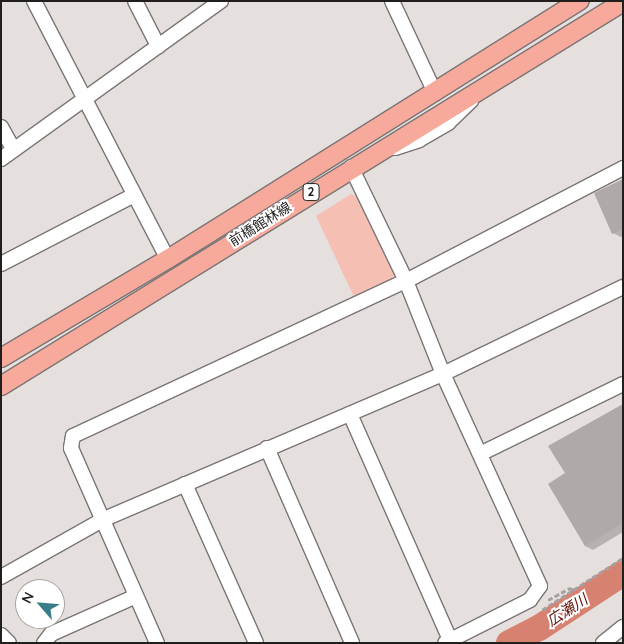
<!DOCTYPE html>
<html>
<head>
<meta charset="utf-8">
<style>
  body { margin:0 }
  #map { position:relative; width:624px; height:644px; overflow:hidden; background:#e5dfde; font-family:Quicksand,"Noto Sans JP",sans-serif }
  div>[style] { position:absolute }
  .green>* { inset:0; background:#f5bfb4 }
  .shadow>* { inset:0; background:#0003 }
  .river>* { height:26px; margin:-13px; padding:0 13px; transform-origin:13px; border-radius:13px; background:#d78171 }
  .building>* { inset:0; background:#afa9a8 }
  .path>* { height:2.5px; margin-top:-1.25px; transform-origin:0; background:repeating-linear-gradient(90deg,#a6a1a0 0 5px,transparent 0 7.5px) }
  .roads { filter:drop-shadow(1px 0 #7a7574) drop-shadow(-1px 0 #7a7574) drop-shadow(0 1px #7a7574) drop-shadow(0 -1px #7a7574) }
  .minor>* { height:14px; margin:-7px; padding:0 7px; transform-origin:7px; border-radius:7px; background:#fff }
  .major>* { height:18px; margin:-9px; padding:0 9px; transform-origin:9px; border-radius:9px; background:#f7a99c }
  span { translate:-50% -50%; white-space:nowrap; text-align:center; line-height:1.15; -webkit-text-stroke:4px #fff; paint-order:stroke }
  .shield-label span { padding:1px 4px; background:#fff; border:1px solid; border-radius:4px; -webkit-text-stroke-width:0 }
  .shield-label { font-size:12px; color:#211f1e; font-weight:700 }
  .street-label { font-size:14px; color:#211f1e }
  .water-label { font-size:15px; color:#601207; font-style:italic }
  .frame { position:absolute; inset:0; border:2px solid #211f1e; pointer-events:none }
  .north { position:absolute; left:15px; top:579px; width:50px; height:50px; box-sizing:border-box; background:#fff; border:1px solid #a6a5a5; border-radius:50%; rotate:297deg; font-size:14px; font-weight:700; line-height:20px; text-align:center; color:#211f1e }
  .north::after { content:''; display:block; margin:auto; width:18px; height:22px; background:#377d8a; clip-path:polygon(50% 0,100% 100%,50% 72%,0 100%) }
</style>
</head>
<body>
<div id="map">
  <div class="green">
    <i style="clip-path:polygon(351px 194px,358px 197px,395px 271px,392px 279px,354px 297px,316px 216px)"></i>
  </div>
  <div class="shadow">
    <i style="clip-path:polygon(623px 181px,623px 236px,621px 237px,613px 233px)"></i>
    <i style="clip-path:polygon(623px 405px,623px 532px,593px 550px,585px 546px,567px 474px)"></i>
  </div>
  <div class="river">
    <i style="left:509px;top:643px;width:34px;rotate:-27deg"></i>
    <i style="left:539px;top:628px;width:100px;rotate:-33.2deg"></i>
  </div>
  <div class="building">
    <i style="clip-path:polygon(623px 179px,623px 229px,612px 234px,594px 193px)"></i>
    <i style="clip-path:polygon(623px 404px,623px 523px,585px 546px,548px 484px,565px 473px,548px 446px)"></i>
  </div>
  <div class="path">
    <i style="left:548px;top:600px;width:25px;rotate:-29deg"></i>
    <i style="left:570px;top:588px;width:4px;rotate:27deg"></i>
    <i style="left:542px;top:610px;width:96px;rotate:-32.7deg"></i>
  </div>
  <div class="roads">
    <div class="minor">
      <i style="left:34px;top:1px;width:291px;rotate:62.6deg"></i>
      <i style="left:135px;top:1px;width:51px;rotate:62.9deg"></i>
      <i style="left:392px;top:1px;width:102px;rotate:64.9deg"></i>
      <i style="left:1px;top:127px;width:26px;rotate:61deg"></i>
      <i style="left:395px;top:148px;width:25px;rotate:-18deg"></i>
      <i style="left:419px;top:140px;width:34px;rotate:-30deg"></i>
      <i style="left:448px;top:123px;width:32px;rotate:-44deg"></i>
      <i style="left:1px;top:159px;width:271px;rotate:-35.7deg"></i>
      <i style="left:351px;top:167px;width:127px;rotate:64.2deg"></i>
      <i style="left:406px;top:281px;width:100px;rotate:68.3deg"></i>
      <i style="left:443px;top:374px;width:233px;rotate:65.4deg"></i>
      <i style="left:540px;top:586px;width:17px;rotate:126deg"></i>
      <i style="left:530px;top:600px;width:95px;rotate:153.2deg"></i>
      <i style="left:1px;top:264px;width:150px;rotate:-27.4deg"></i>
      <i style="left:350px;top:414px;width:247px;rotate:66.1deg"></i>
      <i style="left:267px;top:448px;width:213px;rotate:66.4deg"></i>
      <i style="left:482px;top:453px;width:157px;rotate:-26.1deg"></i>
      <i style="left:185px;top:484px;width:174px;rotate:65.9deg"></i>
      <i style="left:1px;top:577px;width:116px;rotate:-29.4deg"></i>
      <i style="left:102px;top:520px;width:371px;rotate:-23.2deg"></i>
      <i style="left:443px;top:374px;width:200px;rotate:-25.8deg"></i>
      <i style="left:1px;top:635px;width:11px;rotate:45deg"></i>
      <i style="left:44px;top:643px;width:11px;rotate:-52deg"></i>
      <i style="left:51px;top:634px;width:93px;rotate:-24.1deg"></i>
      <i style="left:157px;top:643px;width:213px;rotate:-113.8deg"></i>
      <i style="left:71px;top:448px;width:12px;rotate:-81deg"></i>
      <i style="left:73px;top:436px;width:367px;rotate:-25deg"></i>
      <i style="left:406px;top:281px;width:245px;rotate:-27.5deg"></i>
      <i style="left:603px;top:643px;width:26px;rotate:-39deg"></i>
    </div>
    <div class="major">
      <i style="left:1px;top:358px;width:194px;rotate:-30.7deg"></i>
      <i style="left:168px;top:259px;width:486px;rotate:-32.1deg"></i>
      <i style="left:1px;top:386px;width:731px;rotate:-31.69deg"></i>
    </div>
  </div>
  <div class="shield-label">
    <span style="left:311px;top:192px">2</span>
  </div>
  <div class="street-label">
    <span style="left:260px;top:224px;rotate:-32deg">前橋館林線</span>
  </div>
  <div class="water-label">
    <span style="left:567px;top:610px;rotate:-33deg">広瀬川</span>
  </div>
  <div class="frame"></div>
  <div class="north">N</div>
</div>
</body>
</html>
